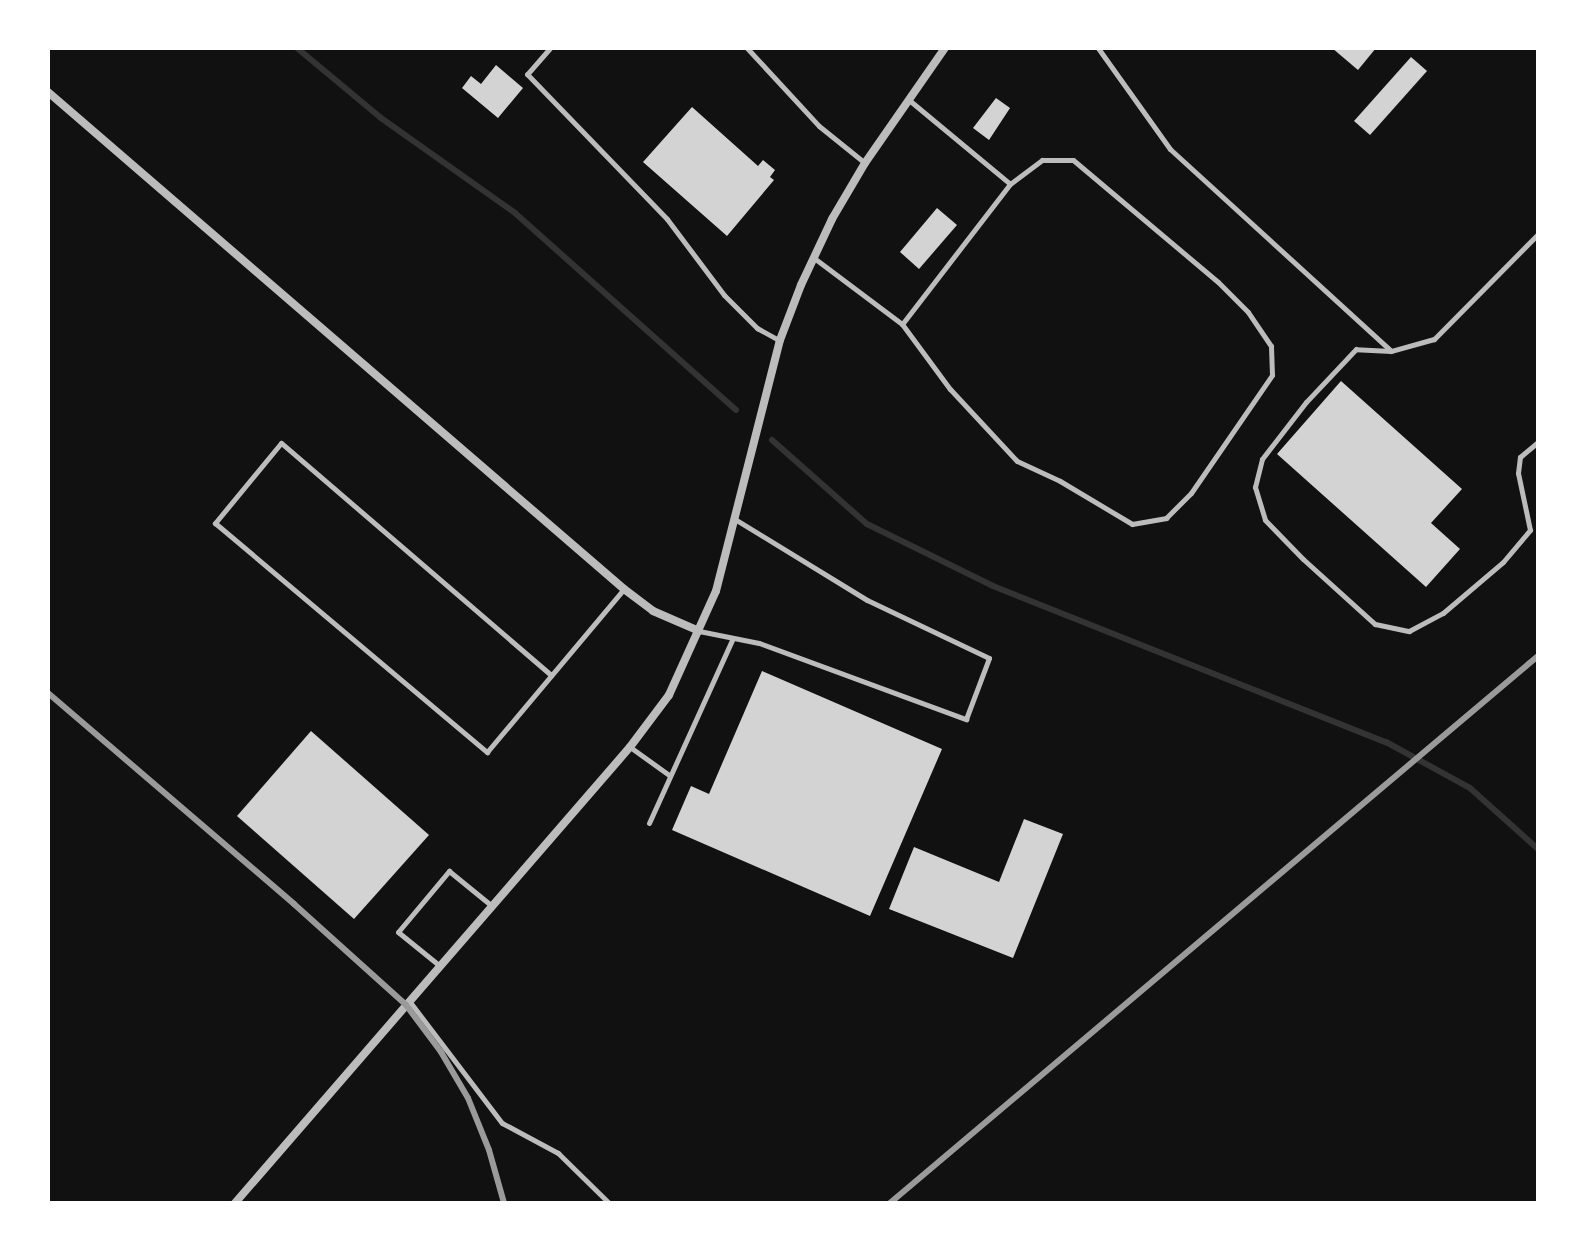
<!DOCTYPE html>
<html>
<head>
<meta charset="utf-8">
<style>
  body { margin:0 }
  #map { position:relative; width:1586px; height:1251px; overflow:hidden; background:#111; font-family:Roboto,sans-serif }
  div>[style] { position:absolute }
  .stream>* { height:6px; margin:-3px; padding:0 3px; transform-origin:3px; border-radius:3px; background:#333 }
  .building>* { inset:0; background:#d3d3d3 }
  .service>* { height:5px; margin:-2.5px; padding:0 2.5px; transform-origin:2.5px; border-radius:2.5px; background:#bcbcbc }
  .minor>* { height:8px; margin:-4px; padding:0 4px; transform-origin:4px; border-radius:4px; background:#bcbcbc }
  .rail>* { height:6px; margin:-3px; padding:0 3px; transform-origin:3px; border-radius:3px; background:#9a9a9a }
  span { translate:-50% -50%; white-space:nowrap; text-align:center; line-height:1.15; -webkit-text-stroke:6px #fff; paint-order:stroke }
  .frame { position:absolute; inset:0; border:50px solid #fff; pointer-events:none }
</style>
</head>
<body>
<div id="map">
  <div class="stream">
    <i style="left:297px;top:48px;width:109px;rotate:39.8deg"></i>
    <i style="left:381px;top:118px;width:164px;rotate:35.3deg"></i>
    <i style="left:515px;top:213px;width:296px;rotate:41.7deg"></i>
    <i style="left:772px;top:440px;width:127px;rotate:41.5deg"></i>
    <i style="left:867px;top:524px;width:140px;rotate:26.2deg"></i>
    <i style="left:993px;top:586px;width:423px;rotate:21.7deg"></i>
    <i style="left:1386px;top:742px;width:96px;rotate:28.7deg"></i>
    <i style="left:1470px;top:788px;width:91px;rotate:41.9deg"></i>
  </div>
  <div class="building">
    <i style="clip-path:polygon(1332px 48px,1376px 48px,1358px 70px)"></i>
    <i style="clip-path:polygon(1411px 57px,1427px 71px,1370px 135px,1354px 121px)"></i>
    <i style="clip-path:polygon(496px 65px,523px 88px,498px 118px,462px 88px,471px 76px,481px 84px)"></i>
    <i style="clip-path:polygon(996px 98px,1010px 108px,989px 140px,973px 128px)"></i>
    <i style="clip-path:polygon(692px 107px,758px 166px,763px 160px,775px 170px,770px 177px,774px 180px,727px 236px,643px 162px)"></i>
    <i style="clip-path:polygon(937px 208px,957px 225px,919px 269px,900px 252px)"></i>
    <i style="clip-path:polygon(1341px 381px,1462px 489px,1431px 523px,1460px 549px,1426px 587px,1277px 454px)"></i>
    <i style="clip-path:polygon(762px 671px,942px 749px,870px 916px,672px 830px,691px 786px,709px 794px)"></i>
    <i style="clip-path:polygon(311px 731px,429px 835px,354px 919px,237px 816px)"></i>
    <i style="clip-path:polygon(1024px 819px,1063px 834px,1013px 958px,889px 909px,914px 847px,999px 882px)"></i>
  </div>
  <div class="service">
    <i style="left:550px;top:48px;width:35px;rotate:131deg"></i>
    <i style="left:527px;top:74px;width:202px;rotate:46deg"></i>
    <i style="left:667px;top:219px;width:95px;rotate:53.1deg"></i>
    <i style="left:724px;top:295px;width:47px;rotate:45deg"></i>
    <i style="left:757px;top:328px;width:25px;rotate:29deg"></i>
    <i style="left:747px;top:48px;width:106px;rotate:47.3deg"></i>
    <i style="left:819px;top:126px;width:59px;rotate:38.8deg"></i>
    <i style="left:1098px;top:48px;width:124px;rotate:54.5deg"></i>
    <i style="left:1170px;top:149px;width:299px;rotate:42.4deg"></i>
    <i style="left:909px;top:100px;width:131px;rotate:39.7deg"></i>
    <i style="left:1538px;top:234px;width:148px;rotate:134.7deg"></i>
    <i style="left:1434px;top:339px;width:45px;rotate:164.4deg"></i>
    <i style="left:1391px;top:351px;width:35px;rotate:-177deg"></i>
    <i style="left:1356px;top:349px;width:73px;rotate:133.3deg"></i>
    <i style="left:1306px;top:402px;width:72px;rotate:127.7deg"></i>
    <i style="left:1262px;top:459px;width:29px;rotate:104deg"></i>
    <i style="left:1255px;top:487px;width:34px;rotate:73deg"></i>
    <i style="left:1265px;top:520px;width:54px;rotate:45.7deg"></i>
    <i style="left:1303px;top:559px;width:97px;rotate:42.1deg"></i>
    <i style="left:1375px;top:624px;width:35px;rotate:12deg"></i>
    <i style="left:1409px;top:631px;width:38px;rotate:-28deg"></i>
    <i style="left:1443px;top:613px;width:79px;rotate:-40.4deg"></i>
    <i style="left:1503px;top:562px;width:42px;rotate:-49.8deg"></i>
    <i style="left:1530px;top:530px;width:58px;rotate:-101.9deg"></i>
    <i style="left:1518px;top:473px;width:16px;rotate:-83deg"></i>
    <i style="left:1520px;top:457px;width:23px;rotate:-40deg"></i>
    <i style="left:814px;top:258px;width:110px;rotate:36.9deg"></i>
    <i style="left:902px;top:324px;width:81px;rotate:53.6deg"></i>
    <i style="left:950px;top:389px;width:98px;rotate:47.1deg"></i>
    <i style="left:1017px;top:461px;width:47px;rotate:24.9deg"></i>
    <i style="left:1060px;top:481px;width:84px;rotate:30.8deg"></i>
    <i style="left:1132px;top:524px;width:35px;rotate:-10deg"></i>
    <i style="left:1166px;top:518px;width:35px;rotate:-45deg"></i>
    <i style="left:1191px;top:493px;width:143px;rotate:-55.5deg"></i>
    <i style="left:1272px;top:375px;width:29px;rotate:-92deg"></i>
    <i style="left:1271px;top:346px;width:41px;rotate:-124.1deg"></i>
    <i style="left:1248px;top:312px;width:42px;rotate:-135deg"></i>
    <i style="left:1218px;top:282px;width:189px;rotate:-139.9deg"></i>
    <i style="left:1073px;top:160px;width:31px;rotate:180deg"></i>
    <i style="left:1042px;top:160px;width:40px;rotate:143deg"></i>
    <i style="left:1010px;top:184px;width:177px;rotate:127.6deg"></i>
    <i style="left:699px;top:631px;width:61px;rotate:11.3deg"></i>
    <i style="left:759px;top:643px;width:221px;rotate:20.2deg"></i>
    <i style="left:966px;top:719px;width:65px;rotate:-69.3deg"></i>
    <i style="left:989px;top:658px;width:135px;rotate:-154.6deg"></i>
    <i style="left:867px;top:600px;width:155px;rotate:-148.5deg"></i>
    <i style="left:551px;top:675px;width:356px;rotate:-139.3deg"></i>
    <i style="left:281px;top:443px;width:104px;rotate:129.5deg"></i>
    <i style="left:215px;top:523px;width:356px;rotate:40.1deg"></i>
    <i style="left:487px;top:752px;width:213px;rotate:-50deg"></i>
    <i style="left:630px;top:747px;width:48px;rotate:35.7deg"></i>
    <i style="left:649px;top:823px;width:203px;rotate:-65.6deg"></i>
    <i style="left:440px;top:966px;width:54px;rotate:-141deg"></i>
    <i style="left:398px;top:932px;width:80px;rotate:-50.1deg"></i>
    <i style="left:449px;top:871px;width:55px;rotate:39.1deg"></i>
    <i style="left:410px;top:1002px;width:152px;rotate:52.8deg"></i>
    <i style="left:502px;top:1123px;width:64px;rotate:28.2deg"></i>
    <i style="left:558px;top:1153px;width:71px;rotate:44.4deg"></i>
  </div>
  <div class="minor">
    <i style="left:48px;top:92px;width:761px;rotate:40.79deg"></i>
    <i style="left:624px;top:589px;width:36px;rotate:37deg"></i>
    <i style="left:653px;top:611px;width:50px;rotate:23.5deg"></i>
    <i style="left:235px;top:1203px;width:603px;rotate:-49.1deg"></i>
    <i style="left:630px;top:747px;width:65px;rotate:-53.1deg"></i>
    <i style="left:669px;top:695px;width:114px;rotate:-65.7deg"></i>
    <i style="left:716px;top:591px;width:259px;rotate:-75.7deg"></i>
    <i style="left:780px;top:340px;width:59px;rotate:-69.1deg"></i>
    <i style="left:801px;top:285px;width:73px;rotate:-64.8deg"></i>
    <i style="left:832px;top:219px;width:65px;rotate:-59.5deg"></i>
    <i style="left:865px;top:163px;width:140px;rotate:-55.2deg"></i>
  </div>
  <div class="rail">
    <i style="left:48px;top:693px;width:324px;rotate:40.6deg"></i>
    <i style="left:294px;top:904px;width:151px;rotate:42deg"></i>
    <i style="left:406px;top:1005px;width:59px;rotate:53.3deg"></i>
    <i style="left:441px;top:1052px;width:53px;rotate:59.6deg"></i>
    <i style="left:468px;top:1098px;width:56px;rotate:68deg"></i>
    <i style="left:489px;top:1150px;width:55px;rotate:74.2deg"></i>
    <i style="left:890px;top:1203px;width:848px;rotate:-40.17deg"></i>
  </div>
  <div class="frame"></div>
</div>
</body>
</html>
